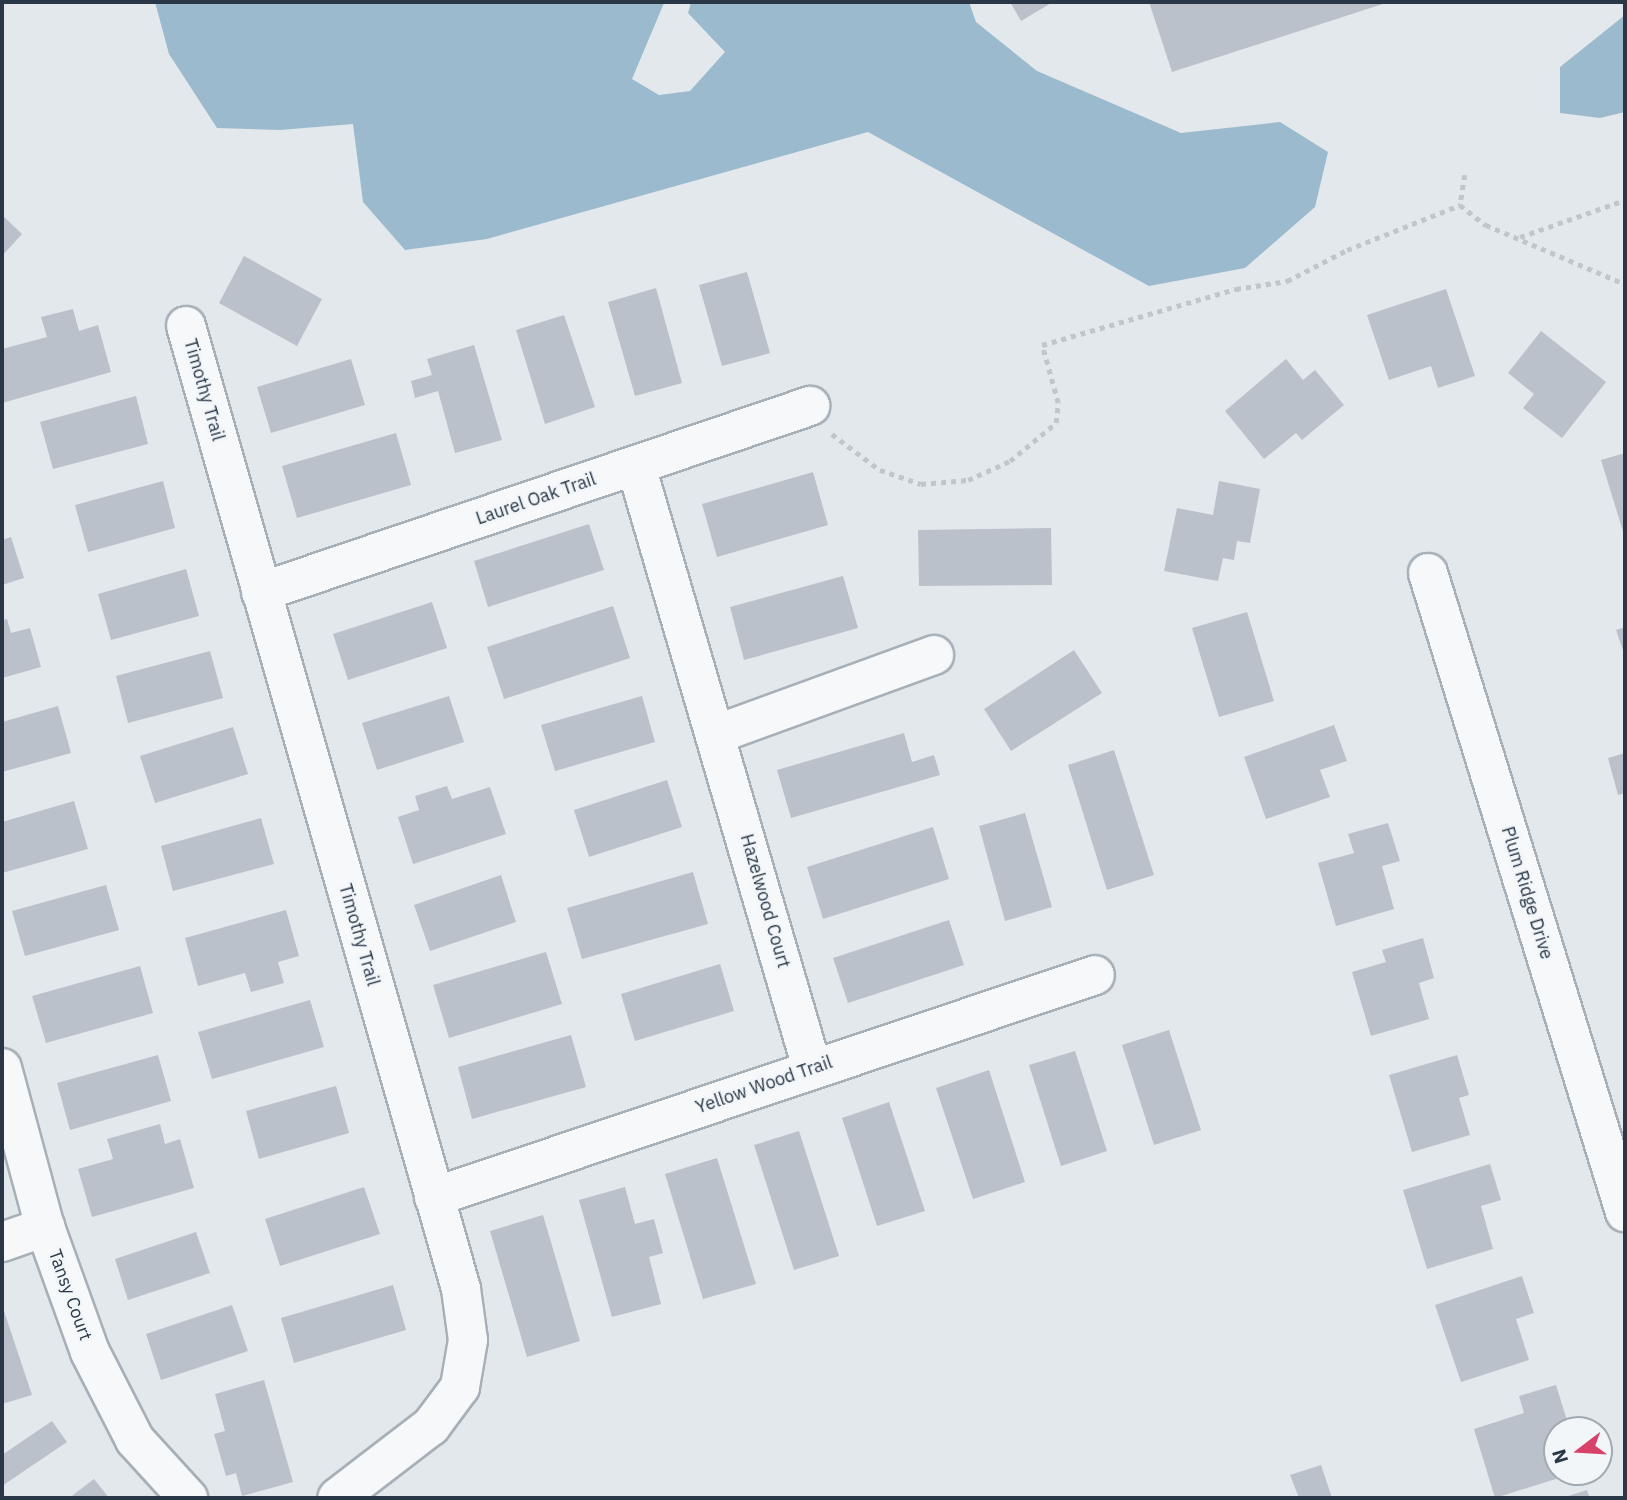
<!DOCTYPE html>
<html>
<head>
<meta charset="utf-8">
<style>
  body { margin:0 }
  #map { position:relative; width:1627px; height:1500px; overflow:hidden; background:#e3e8ec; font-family:"IBM Plex Sans",sans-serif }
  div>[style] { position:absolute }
  .water>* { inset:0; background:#9cbace }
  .building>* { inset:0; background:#bac1ca }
  .path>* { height:4.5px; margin-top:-2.25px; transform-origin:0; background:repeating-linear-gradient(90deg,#c1c6cb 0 5px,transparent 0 10px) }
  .roads { filter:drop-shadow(2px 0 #a7afb7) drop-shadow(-2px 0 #a7afb7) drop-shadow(0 2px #a7afb7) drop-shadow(0 -2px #a7afb7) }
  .minor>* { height:38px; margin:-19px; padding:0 19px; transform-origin:19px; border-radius:19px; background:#f6f8fa }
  span { translate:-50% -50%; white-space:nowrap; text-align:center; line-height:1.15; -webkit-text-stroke:5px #f3f6f9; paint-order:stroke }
  .street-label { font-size:18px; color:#293746 }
  .frame { position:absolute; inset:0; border:4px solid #293746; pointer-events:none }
  .north { position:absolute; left:1543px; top:1416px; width:70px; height:70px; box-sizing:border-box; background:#f3f6f9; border:2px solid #a2aab1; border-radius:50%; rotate:253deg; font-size:19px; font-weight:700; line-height:28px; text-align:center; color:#293746 }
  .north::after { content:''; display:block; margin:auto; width:24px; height:32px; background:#d8416a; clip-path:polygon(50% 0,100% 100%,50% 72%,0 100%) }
</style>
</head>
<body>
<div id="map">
  <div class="water">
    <i style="clip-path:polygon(155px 2px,660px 2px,664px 3px,632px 79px,659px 95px,690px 91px,725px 52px,688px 13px,691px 2px,969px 2px,976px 22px,1037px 71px,1181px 133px,1280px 122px,1328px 152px,1315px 207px,1245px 268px,1149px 286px,868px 132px,487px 239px,405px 250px,363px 202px,353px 124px,280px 130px,217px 128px,169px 54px)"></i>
    <i style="clip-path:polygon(1625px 15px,1625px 112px,1600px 118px,1560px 113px,1560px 67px)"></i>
  </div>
  <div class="building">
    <i style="clip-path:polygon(1010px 2px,1053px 2px,1021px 21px)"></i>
    <i style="clip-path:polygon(1149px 2px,1389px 2px,1172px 72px)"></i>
    <i style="clip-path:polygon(2px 215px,22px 234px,2px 256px)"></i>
    <i style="clip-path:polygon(244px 256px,322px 299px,297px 346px,219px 303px)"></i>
    <i style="clip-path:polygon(747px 272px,770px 353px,722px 366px,699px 285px)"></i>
    <i style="clip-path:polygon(656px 288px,682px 383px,635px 396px,608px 302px)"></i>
    <i style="clip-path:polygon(1446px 289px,1475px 376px,1438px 388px,1431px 366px,1389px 380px,1367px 315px)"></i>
    <i style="clip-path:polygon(73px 309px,79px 331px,98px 325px,111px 372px,2px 403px,2px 349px,47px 337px,41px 317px)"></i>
    <i style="clip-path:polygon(564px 315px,595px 407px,545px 424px,516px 330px)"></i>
    <i style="clip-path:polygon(1541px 331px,1606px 382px,1562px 438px,1523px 408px,1534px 394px,1508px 373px)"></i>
    <i style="clip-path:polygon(474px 345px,502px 440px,455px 453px,438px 391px,415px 398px,411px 381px,432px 375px,427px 359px)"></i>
    <i style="clip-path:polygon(351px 359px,365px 405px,271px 433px,257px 387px)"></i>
    <i style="clip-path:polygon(1286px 359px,1303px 380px,1315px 370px,1344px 405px,1302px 440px,1296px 433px,1264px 459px,1225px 411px)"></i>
    <i style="clip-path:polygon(136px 396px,148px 444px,53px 469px,40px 422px)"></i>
    <i style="clip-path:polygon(396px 433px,411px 485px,297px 518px,282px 466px)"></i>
    <i style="clip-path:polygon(1625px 453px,1625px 538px,1601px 460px)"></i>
    <i style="clip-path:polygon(813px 472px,828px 525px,717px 557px,702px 504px)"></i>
    <i style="clip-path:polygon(163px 481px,175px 528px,88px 552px,75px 505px)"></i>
    <i style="clip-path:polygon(1219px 481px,1260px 489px,1250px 543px,1237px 541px,1234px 560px,1223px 558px,1218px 581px,1164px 571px,1177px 508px,1213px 515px)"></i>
    <i style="clip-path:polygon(589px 524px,604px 570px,488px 607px,474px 561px)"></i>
    <i style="clip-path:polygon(1051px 528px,1052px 585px,919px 586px,918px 530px)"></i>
    <i style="clip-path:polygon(11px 537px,24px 578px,2px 585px,2px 540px)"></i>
    <i style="clip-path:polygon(186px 569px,199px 616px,111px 640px,98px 594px)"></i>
    <i style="clip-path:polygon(843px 576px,858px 628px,744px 660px,730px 607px)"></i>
    <i style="clip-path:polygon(432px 602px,447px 648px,348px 680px,333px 634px)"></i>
    <i style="clip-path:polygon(613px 606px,630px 658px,504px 699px,487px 647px)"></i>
    <i style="clip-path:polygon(1247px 612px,1274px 701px,1219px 717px,1192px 628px)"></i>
    <i style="clip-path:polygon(7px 619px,11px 633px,30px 628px,41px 667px,2px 678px,2px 620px)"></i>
    <i style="clip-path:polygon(1625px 627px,1625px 656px,1616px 630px)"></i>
    <i style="clip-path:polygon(1074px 650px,1102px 693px,1011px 751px,984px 709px)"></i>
    <i style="clip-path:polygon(210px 651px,223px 698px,128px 723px,116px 676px)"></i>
    <i style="clip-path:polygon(449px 696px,464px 742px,377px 770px,362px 723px)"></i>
    <i style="clip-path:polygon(642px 696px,655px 742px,555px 771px,541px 725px)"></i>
    <i style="clip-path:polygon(58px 706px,71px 753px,2px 772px,2px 722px)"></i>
    <i style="clip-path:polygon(1334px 725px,1347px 761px,1320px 770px,1330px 797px,1266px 819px,1244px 757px)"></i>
    <i style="clip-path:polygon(233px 727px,248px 774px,155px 803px,140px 756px)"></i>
    <i style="clip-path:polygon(904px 733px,912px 762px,934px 755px,940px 775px,791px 818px,777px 770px)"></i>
    <i style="clip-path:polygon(1114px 750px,1154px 875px,1107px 890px,1068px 765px)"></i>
    <i style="clip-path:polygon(1625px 753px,1625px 793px,1618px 795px,1608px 758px)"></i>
    <i style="clip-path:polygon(667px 780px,682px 827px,589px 857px,574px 810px)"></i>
    <i style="clip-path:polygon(447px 786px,452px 799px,490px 787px,506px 834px,413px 864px,398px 817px,419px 810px,415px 796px)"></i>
    <i style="clip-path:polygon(74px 801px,88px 849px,2px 873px,2px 822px)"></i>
    <i style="clip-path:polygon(1025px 813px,1052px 907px,1005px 921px,979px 826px)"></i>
    <i style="clip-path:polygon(261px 818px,274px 864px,173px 891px,161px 846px)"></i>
    <i style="clip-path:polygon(1388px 823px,1400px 861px,1382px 866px,1394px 909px,1336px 926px,1318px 863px,1354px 853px,1348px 834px)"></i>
    <i style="clip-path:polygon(933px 827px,949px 879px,823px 919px,807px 867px)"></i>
    <i style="clip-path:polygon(693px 872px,708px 924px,582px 959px,567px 908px)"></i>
    <i style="clip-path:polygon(501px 875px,516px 922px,430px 951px,414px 905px)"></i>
    <i style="clip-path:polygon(106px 885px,119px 930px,25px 956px,12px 911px)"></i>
    <i style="clip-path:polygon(286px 910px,299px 956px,278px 962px,284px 983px,251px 992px,245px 973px,198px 986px,185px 938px)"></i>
    <i style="clip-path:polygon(949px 920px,964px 965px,848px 1003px,833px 958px)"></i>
    <i style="clip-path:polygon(1423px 938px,1434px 978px,1419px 983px,1429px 1019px,1371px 1036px,1352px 972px,1386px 962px,1382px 950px)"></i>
    <i style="clip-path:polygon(546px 952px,562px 1004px,449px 1038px,433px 985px)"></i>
    <i style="clip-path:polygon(720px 964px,734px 1011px,635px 1041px,621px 994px)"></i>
    <i style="clip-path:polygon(140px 966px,153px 1013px,46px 1043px,32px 996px)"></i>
    <i style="clip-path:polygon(310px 1000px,324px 1047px,212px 1079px,198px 1032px)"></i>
    <i style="clip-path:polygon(1169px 1030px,1201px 1130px,1154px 1145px,1122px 1045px)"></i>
    <i style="clip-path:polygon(571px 1035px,586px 1087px,472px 1119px,458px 1067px)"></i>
    <i style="clip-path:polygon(1075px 1051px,1107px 1151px,1061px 1166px,1029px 1065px)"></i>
    <i style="clip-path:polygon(158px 1055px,171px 1101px,70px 1130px,57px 1083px)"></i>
    <i style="clip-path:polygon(1457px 1055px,1469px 1095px,1459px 1098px,1470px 1135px,1412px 1152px,1389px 1075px)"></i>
    <i style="clip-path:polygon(989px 1070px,1025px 1182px,973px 1199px,936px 1088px)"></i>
    <i style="clip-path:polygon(336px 1086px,349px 1133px,259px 1159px,246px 1111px)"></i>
    <i style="clip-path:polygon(889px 1102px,925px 1211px,877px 1226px,842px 1118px)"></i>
    <i style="clip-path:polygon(160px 1124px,165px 1144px,180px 1139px,194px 1188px,92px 1217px,78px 1169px,113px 1159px,107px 1139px)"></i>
    <i style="clip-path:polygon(799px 1131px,839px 1256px,794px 1270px,754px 1145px)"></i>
    <i style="clip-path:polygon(717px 1158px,756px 1284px,703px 1299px,665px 1174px)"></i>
    <i style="clip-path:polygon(1490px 1164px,1501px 1200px,1481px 1206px,1493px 1249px,1427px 1269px,1403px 1190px)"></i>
    <i style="clip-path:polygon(364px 1187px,380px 1234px,280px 1266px,265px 1219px)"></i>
    <i style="clip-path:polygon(625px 1187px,635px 1224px,654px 1219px,663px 1253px,649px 1257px,661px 1304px,612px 1317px,579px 1200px)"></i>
    <i style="clip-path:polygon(543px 1215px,580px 1341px,527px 1357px,490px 1231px)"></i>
    <i style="clip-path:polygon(196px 1232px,210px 1273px,128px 1300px,115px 1259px)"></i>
    <i style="clip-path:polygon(1522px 1276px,1534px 1313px,1516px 1319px,1529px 1360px,1461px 1382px,1435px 1305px)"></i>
    <i style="clip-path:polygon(393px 1285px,406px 1330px,294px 1363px,281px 1318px)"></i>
    <i style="clip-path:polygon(2px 1305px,32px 1395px,2px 1404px)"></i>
    <i style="clip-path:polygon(232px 1305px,248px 1351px,161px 1380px,146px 1334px)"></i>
    <i style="clip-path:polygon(264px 1380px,293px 1482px,242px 1496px,236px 1473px,226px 1476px,214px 1434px,225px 1431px,215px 1394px)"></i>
    <i style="clip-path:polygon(1556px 1385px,1570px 1430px,1557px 1430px,1557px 1444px,1549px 1447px,1559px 1478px,1495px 1498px,1474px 1429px,1524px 1413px,1519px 1396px)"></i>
    <i style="clip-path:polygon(52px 1421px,67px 1442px,2px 1486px,2px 1455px)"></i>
    <i style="clip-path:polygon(1321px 1465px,1332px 1498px,1299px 1498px,1290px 1475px)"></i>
    <i style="clip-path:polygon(94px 1479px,109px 1498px,69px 1498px)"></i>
    <i style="clip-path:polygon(1587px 1490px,1590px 1498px,1562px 1498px)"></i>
  </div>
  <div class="path">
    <i style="left:1465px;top:175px;width:30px;rotate:99deg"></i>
    <i style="left:1460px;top:205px;width:33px;rotate:38deg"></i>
    <i style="left:1486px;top:225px;width:151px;rotate:23deg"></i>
    <i style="left:1520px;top:237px;width:111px;rotate:-19.4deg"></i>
    <i style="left:832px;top:434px;width:60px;rotate:36.9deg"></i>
    <i style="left:880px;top:470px;width:43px;rotate:18.9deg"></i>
    <i style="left:921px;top:484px;width:47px;rotate:-4.9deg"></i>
    <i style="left:968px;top:480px;width:46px;rotate:-24.3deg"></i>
    <i style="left:1010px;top:461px;width:60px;rotate:-39.6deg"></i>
    <i style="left:1056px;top:423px;width:20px;rotate:-84deg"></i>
    <i style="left:1058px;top:403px;width:60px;rotate:-105.4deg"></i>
    <i style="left:1042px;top:345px;width:202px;rotate:-16.1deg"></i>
    <i style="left:1236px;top:289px;width:52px;rotate:-8.9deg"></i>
    <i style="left:1287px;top:281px;width:68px;rotate:-27.3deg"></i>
    <i style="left:1347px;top:250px;width:122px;rotate:-21.7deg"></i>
  </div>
  <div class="roads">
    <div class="minor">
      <i style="left:186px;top:326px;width:1001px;rotate:74.06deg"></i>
      <i style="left:461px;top:1289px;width:51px;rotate:82.2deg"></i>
      <i style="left:468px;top:1340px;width:48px;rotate:99.7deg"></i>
      <i style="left:460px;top:1387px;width:49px;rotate:126.6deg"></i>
      <i style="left:431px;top:1426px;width:118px;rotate:142.5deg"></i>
      <i style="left:636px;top:466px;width:627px;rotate:73.7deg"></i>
      <i style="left:1428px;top:573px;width:669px;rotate:72.87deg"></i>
      <i style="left:261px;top:592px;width:580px;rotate:-18.72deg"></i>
      <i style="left:717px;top:734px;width:231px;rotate:-20deg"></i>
      <i style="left:2px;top:1068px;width:165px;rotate:74.9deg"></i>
      <i style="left:45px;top:1227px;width:133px;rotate:70.2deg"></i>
      <i style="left:90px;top:1352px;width:99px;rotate:62.9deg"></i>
      <i style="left:135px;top:1440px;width:79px;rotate:47.6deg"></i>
      <i style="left:434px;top:1197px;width:697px;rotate:-18.56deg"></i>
      <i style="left:2px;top:1242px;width:46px;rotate:-19.2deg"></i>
    </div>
  </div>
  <div class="street-label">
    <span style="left:204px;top:390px;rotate:74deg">Timothy Trail</span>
    <span style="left:536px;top:499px;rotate:-19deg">Laurel Oak Trail</span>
    <span style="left:1527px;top:893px;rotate:73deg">Plum Ridge Drive</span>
    <span style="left:765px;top:901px;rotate:74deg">Hazelwood Court</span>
    <span style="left:359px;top:935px;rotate:74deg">Timothy Trail</span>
    <span style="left:764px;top:1085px;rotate:-19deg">Yellow Wood Trail</span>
    <span style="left:70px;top:1295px;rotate:70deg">Tansy Court</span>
  </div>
  <div class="frame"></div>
  <div class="north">N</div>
</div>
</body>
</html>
